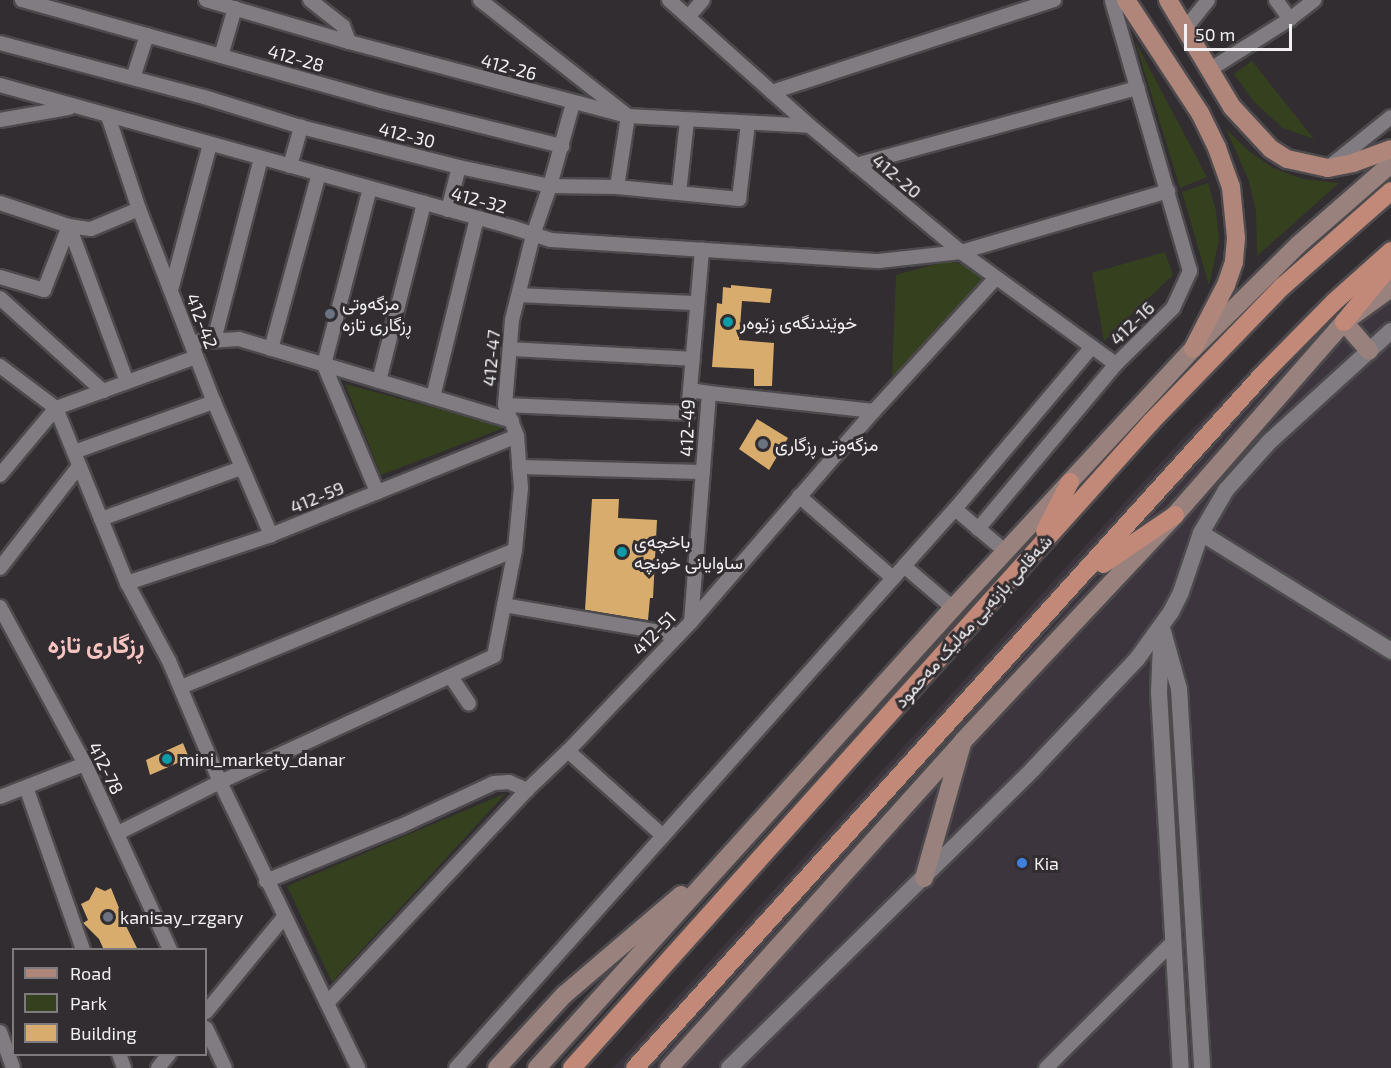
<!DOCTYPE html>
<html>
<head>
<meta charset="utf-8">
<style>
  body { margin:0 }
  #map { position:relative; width:1391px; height:1068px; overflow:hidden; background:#312d31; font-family:"Exo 2",Vazirmatn,sans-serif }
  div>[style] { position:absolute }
  .built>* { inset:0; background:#3d353e }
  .green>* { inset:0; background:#35411e }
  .building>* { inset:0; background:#d7ac6c }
  .roads { filter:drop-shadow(2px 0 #4d4a4d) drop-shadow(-2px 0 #4d4a4d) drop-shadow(0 2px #4d4a4d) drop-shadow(0 -2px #4d4a4d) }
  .minor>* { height:14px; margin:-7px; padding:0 7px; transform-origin:7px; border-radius:7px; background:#807c81 }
  .tertiary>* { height:16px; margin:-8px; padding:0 8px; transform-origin:8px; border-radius:8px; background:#807c81 }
  .secondary>* { height:18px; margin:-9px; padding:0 9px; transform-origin:9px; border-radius:9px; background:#99817e }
  .primary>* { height:18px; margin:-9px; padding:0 9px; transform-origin:9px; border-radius:9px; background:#b1867a }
  .trunk>* { height:18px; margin:-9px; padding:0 9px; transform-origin:9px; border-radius:9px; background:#c28978 }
  .dots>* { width:16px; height:16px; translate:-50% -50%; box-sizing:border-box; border:3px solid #312d31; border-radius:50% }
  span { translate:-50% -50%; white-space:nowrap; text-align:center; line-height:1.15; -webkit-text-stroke:6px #312d31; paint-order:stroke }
  .street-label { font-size:18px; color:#f2f0f2 }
  .poi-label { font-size:18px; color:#f2f0f2 }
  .left { translate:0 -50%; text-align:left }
  .district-label { font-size:24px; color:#f8c4c1; font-weight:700 }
  .legend { position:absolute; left:12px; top:948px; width:195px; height:108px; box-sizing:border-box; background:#312d31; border:2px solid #7e7b7e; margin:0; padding:8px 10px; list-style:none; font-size:18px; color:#f2f0f2 }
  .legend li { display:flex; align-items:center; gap:12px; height:30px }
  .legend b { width:30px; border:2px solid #7e7b7e }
  .scale { position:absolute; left:1184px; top:24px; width:108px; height:27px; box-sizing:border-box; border:3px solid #f2f0f2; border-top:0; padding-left:8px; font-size:18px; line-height:21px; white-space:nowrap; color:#f2f0f2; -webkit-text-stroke:4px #312d31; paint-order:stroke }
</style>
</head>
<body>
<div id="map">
  <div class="built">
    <i style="clip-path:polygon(1391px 236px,1391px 1068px,613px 1068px,1172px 450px,1309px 309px)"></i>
  </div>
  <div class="green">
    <i style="clip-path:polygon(1135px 41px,1207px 177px,1180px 188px)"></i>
    <i style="clip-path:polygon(1252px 61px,1314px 139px,1283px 128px,1254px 102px,1234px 74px)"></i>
    <i style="clip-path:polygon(1226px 129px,1250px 152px,1273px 168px,1303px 179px,1339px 183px,1257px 256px,1256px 212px,1249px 181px)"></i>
    <i style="clip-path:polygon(1208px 183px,1216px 211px,1219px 240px,1209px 285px,1182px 192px)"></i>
    <i style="clip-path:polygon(1165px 252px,1173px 275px,1104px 341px,1092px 273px)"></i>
    <i style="clip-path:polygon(950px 260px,970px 268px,981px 278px,983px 286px,892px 377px,896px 275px)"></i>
    <i style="clip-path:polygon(345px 384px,506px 427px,381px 475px)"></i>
    <i style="clip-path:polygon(506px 793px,332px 982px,287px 886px)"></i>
  </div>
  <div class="building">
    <i style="clip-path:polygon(731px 285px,772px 289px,770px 303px,742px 301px,739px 340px,774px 343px,772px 386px,754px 386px,754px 369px,712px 367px,717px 303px,722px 304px,723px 287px,731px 288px)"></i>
    <i style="clip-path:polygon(757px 419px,788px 438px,769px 470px,739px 449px)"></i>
    <i style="clip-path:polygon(592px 499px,619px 499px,618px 518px,657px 520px,653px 598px,650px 598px,648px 620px,585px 610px)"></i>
    <i style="clip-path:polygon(183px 743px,189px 758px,150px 775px,146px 760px)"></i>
    <i style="clip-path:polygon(96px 887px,105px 891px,111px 888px,119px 908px,129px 919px,131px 923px,126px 926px,138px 950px,104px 950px,99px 939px,83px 923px,88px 920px,81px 904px,89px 900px)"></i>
  </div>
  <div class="roads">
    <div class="minor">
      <i style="left:22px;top:0;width:373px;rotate:15.7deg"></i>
      <i style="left:381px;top:101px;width:187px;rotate:14deg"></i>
      <i style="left:206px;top:0;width:149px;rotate:16.4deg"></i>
      <i style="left:349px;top:42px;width:289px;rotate:14.9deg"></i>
      <i style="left:628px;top:116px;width:182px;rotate:3.1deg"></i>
      <i style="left:310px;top:0;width:42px;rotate:38.2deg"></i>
      <i style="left:343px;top:26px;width:17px;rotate:69deg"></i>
      <i style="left:480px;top:0;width:188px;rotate:38.1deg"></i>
      <i style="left:628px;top:116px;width:72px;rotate:98.8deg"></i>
      <i style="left:669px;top:0;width:189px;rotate:41.8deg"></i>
      <i style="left:810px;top:126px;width:197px;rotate:39.8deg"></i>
      <i style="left:961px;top:252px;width:191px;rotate:35.9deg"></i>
      <i style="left:1276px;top:0;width:24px;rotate:54deg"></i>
      <i style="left:689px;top:16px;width:21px;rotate:-49deg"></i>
      <i style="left:1184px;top:30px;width:38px;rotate:-51deg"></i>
      <i style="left:0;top:43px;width:211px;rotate:14.8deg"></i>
      <i style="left:204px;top:97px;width:102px;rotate:17.2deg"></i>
      <i style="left:301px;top:127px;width:163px;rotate:14.2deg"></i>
      <i style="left:459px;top:167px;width:93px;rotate:11.8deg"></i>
      <i style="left:550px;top:186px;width:67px;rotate:0.9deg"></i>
      <i style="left:617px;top:187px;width:123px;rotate:5.6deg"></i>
      <i style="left:739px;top:199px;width:76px;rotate:-83.2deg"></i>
      <i style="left:221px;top:56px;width:50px;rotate:-73.7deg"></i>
      <i style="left:1209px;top:70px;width:96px;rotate:-32.2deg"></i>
      <i style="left:1290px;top:19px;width:31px;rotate:-38deg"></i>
      <i style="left:133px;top:78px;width:45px;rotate:-72deg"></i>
      <i style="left:0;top:85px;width:530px;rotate:15.53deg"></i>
      <i style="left:511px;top:227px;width:42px;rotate:18deg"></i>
      <i style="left:551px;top:240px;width:329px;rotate:3.7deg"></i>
      <i style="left:879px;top:261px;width:82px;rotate:-6.3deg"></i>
      <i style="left:961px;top:252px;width:216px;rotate:-16.4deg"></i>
      <i style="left:772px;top:92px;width:297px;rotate:-18.1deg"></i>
      <i style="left:108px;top:116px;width:98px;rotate:71.6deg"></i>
      <i style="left:139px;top:209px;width:207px;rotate:68.8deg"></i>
      <i style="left:214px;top:402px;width:145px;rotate:66.8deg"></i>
      <i style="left:0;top:120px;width:70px;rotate:-9.9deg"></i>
      <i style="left:856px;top:165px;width:292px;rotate:-15.3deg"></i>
      <i style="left:290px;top:166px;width:41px;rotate:-74.2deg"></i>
      <i style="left:1330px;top:166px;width:78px;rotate:-38.8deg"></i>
      <i style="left:370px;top:188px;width:183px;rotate:104.6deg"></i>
      <i style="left:324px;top:365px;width:138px;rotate:67.3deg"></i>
      <i style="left:679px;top:193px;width:73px;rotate:-83.7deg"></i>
      <i style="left:0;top:203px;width:73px;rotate:18.4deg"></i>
      <i style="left:69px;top:226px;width:22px;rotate:8deg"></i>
      <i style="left:91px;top:229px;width:52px;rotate:-22.6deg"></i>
      <i style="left:448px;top:210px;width:44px;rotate:-75.7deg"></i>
      <i style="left:69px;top:226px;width:166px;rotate:69.6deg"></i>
      <i style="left:0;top:277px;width:46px;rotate:16.5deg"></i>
      <i style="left:44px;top:290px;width:69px;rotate:-68.7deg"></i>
      <i style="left:171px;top:290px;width:151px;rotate:-75deg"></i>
      <i style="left:519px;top:295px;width:178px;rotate:2.6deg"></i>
      <i style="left:0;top:298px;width:139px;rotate:42.1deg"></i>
      <i style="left:214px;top:340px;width:188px;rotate:-75.5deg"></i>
      <i style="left:191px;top:342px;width:48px;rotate:-3.6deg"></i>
      <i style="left:239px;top:339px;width:285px;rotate:16.7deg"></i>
      <i style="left:271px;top:349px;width:181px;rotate:-74.7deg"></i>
      <i style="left:510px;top:349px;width:183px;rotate:3.1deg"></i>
      <i style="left:0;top:366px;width:70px;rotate:36.9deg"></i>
      <i style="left:56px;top:408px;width:189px;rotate:67.9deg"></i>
      <i style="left:127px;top:583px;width:89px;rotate:61.7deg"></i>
      <i style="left:169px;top:661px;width:131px;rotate:67.1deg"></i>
      <i style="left:220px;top:782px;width:318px;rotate:64.2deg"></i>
      <i style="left:379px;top:381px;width:184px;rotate:-75.8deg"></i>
      <i style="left:709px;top:393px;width:166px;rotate:6.2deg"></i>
      <i style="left:433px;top:397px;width:184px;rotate:-76.2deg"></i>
      <i style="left:505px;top:405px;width:183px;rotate:2.5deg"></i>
      <i style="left:688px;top:413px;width:23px;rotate:-85deg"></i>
      <i style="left:56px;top:408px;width:149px;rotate:-20deg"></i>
      <i style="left:74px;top:452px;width:149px;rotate:-19.7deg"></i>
      <i style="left:519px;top:467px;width:184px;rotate:1.6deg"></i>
      <i style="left:0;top:475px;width:87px;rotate:-50.1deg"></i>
      <i style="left:799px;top:496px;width:125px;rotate:41.1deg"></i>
      <i style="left:955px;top:509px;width:65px;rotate:40deg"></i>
      <i style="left:101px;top:519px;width:149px;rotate:-20deg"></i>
      <i style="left:978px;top:529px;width:215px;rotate:-50.1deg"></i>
      <i style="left:1116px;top:364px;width:80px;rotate:-44.5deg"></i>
      <i style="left:1173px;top:308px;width:41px;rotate:-65.3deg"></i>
      <i style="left:1190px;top:271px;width:282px;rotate:-106.1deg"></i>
      <i style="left:904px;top:566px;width:65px;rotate:40.6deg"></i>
      <i style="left:0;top:568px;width:129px;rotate:-52.2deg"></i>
      <i style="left:127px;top:583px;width:152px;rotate:-18.4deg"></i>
      <i style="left:271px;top:535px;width:265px;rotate:-21.9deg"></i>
      <i style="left:504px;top:605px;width:176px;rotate:9.8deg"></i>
      <i style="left:0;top:607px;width:179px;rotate:61.6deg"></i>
      <i style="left:85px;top:764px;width:205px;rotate:65.4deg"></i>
      <i style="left:691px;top:622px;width:230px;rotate:-85.5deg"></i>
      <i style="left:709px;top:393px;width:19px;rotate:-171deg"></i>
      <i style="left:690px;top:390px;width:141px;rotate:-85.1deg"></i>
      <i style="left:451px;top:677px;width:32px;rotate:56deg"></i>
      <i style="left:181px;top:687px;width:361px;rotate:-22.3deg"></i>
      <i style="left:568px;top:751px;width:127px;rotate:41.8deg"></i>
      <i style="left:26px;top:787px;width:173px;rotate:70.7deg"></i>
      <i style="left:0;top:797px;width:91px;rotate:-21.2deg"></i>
      <i style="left:118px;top:833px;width:114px;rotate:-26.6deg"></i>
      <i style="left:220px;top:782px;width:302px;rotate:-24.7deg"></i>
      <i style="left:494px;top:656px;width:108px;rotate:-78.8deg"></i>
      <i style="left:515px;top:550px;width:62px;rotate:-84.5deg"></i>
      <i style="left:521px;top:488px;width:52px;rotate:-94.4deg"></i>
      <i style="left:517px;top:436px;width:33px;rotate:-111deg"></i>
      <i style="left:505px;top:405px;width:85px;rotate:-85.3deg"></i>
      <i style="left:512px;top:320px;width:88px;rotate:-76.1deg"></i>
      <i style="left:533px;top:235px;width:52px;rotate:-70.9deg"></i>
      <i style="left:550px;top:186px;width:86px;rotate:-74.5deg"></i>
      <i style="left:266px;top:881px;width:146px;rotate:-22.2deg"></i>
      <i style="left:401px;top:826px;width:102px;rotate:-24.8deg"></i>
      <i style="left:494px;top:783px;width:15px;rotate:-4deg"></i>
      <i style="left:509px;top:782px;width:20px;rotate:24deg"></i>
      <i style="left:327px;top:1003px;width:292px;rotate:-46.8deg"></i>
      <i style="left:527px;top:790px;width:57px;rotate:-43.6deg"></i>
      <i style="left:568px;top:751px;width:178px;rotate:-46.4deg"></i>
      <i style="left:691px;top:622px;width:279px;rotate:-49.1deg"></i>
      <i style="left:874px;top:411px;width:180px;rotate:-47.5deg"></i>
      <i style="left:206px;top:1012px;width:123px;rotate:-50.6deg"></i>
      <i style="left:206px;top:1028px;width:44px;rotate:64.6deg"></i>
      <i style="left:0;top:1032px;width:38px;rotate:70deg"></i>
      <i style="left:119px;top:1054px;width:15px;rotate:70deg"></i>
      <i style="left:158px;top:1068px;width:18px;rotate:-52deg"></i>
      <i style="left:456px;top:1068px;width:749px;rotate:-48.25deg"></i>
      <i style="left:955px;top:509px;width:211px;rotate:-49.8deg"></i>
      <i style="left:1046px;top:1068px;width:180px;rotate:-44.8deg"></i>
    </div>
    <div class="tertiary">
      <i style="left:1201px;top:533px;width:224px;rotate:31.8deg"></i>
      <i style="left:1162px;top:628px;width:63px;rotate:74.4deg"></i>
      <i style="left:1179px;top:689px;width:380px;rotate:86.5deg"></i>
      <i style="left:1161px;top:644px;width:48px;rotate:92.4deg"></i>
      <i style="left:1159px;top:692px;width:377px;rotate:86.7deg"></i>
      <i style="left:729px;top:1068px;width:426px;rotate:-44.5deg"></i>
      <i style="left:1033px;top:769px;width:151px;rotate:-46.6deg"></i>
      <i style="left:1137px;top:659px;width:58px;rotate:-54.1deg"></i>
      <i style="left:1171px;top:612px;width:22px;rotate:-63deg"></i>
      <i style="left:1181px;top:592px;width:62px;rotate:-71.3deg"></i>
      <i style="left:1201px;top:533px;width:50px;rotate:-59.8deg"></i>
      <i style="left:1226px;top:490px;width:64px;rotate:-48.1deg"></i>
      <i style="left:1269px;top:442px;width:165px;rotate:-42.3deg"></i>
    </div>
    <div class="secondary">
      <i style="left:1344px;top:322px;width:38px;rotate:49deg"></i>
      <i style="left:924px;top:878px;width:139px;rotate:-74.2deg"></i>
      <i style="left:497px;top:1068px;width:99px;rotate:-47.5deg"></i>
      <i style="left:564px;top:995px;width:154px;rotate:-40.5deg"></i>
      <i style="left:537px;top:1068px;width:620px;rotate:-47.88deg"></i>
      <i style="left:953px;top:608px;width:353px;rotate:-47.2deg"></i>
      <i style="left:1193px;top:349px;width:148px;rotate:-44.7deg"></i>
      <i style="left:1298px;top:245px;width:123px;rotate:-41.1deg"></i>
      <i style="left:669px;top:1068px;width:440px;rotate:-48deg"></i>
      <i style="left:963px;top:741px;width:310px;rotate:-46.8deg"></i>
      <i style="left:1175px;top:515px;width:257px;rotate:-48.8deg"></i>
      <i style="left:1344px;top:322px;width:58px;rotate:-35.9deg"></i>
    </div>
    <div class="primary">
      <i style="left:1126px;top:0;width:135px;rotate:56.8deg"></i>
      <i style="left:1200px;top:113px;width:39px;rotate:64deg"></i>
      <i style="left:1217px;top:148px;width:41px;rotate:70.3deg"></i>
      <i style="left:1231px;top:187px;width:51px;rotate:84.4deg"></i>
      <i style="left:1236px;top:238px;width:24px;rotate:95deg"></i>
      <i style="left:1234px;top:262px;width:24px;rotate:109deg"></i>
      <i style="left:1226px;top:285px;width:72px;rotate:117.3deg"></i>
      <i style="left:1168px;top:0;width:125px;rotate:59.1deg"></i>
      <i style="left:1232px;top:107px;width:57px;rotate:47.1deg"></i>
      <i style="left:1271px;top:149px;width:19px;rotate:32deg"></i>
      <i style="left:1287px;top:159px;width:42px;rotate:12.4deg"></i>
      <i style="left:1328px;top:168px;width:25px;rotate:-11deg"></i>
      <i style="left:1353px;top:163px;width:40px;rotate:-20.2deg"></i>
    </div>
    <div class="trunk">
      <i style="left:1344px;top:322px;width:74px;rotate:-50.5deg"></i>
      <i style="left:1045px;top:531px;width:55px;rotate:-63deg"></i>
      <i style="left:1103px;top:564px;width:87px;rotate:-34.2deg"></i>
      <i style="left:572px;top:1068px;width:868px;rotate:-48.13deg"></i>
      <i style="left:1151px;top:422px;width:190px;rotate:-45.9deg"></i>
      <i style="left:1283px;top:286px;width:144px;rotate:-41.3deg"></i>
      <i style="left:635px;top:1068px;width:939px;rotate:-47.85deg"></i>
      <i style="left:1265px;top:372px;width:98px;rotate:-45.4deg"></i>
      <i style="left:1334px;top:302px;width:76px;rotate:-41.8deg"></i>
    </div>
  </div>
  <div class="dots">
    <i style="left:330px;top:314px;background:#6b7280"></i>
    <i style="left:728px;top:322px;background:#0f9aa8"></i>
    <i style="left:763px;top:444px;background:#6b7280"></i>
    <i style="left:622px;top:552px;background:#0f9aa8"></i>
    <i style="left:167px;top:759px;background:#0f9aa8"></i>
    <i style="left:1022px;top:863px;background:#3f7fe0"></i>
    <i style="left:108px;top:917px;background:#6b7280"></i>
  </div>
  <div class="street-label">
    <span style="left:296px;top:58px;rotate:16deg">412-28</span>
    <span style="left:509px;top:67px;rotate:15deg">412-26</span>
    <span style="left:407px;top:135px;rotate:14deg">412-30</span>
    <span style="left:897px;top:176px;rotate:40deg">412-20</span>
    <span style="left:479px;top:200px;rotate:15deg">412-32</span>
    <span style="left:202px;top:321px;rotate:69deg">412-42</span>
    <span style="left:1132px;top:323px;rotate:-44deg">412-16</span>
    <span style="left:491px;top:358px;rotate:-85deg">412-47</span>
    <span style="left:687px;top:428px;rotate:-88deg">412-49</span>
    <span style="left:317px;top:497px;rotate:-22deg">412-59</span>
    <span style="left:973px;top:621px;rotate:-48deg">شەقامی بازنەیی مەلیک مەحمود</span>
    <span style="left:654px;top:633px;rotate:-46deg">412-51</span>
    <span style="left:106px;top:768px;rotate:63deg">412-78</span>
  </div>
  <div class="poi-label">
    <span class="left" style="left:342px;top:314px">مزگەوتی<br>ڕزگاری تازە</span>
    <span class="left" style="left:740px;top:322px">خوێندنگەی زێوەر</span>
    <span class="left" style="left:775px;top:444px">مزگەوتی ڕزگاری</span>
    <span class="left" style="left:634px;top:552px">باخچەی<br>ساوایانی خونچە</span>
    <span class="left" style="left:179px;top:759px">mini_markety_danar</span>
    <span class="left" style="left:1034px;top:863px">Kia</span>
    <span class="left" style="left:120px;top:917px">kanisay_rzgary</span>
  </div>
  <div class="district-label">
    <span style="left:96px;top:644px">ڕزگاری تازە</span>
  </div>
  <ul class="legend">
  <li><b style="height:8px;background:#b1867a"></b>Road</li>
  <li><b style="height:16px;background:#35411e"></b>Park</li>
  <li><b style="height:16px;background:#d7ac6c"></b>Building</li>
  </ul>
  <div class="scale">50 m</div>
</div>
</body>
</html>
